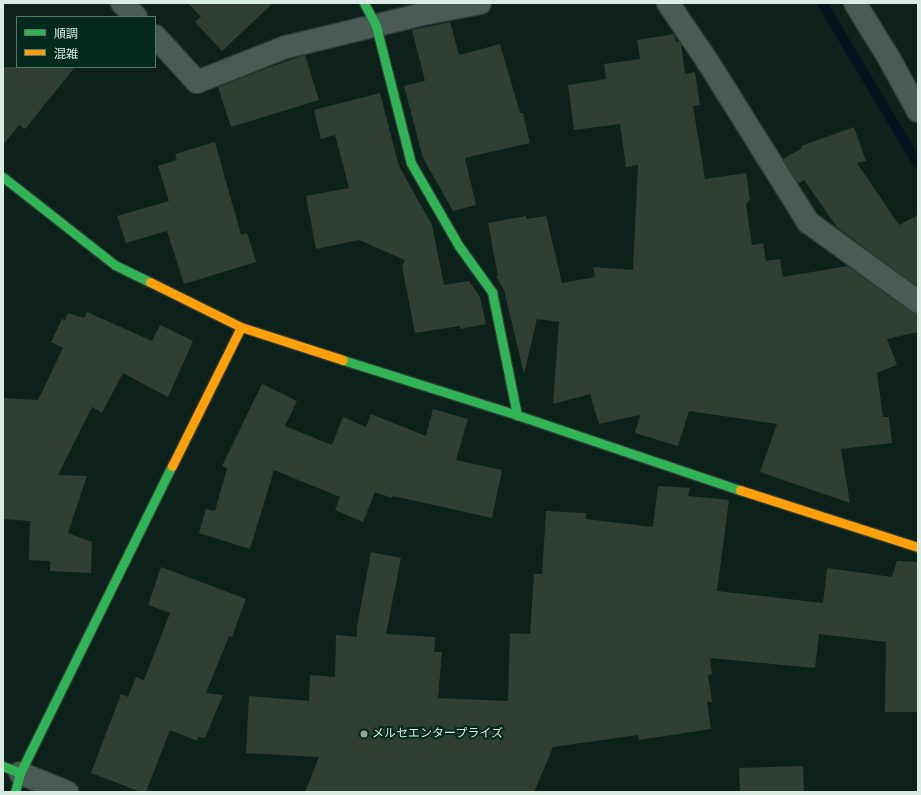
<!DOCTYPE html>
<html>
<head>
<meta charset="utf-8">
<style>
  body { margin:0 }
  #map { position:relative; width:921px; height:795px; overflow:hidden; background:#0c211a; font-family:"Varela Round","Noto Sans JP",sans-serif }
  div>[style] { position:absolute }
  .stream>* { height:10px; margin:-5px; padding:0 5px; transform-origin:5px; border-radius:5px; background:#01131c }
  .building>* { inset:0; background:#313e34 }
  .roads { filter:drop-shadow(1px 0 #2e3c36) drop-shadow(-1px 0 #2e3c36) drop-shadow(0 1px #2e3c36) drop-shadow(0 -1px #2e3c36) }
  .street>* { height:22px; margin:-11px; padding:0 11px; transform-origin:11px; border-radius:11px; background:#4a5a54 }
  .fast>* { height:9px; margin:-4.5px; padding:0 4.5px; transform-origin:4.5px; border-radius:4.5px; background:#30b455 }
  .slow>* { height:9px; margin:-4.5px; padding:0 4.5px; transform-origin:4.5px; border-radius:4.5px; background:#ff9f0a }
  .dots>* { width:11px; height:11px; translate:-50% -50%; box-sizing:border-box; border:2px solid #032a1d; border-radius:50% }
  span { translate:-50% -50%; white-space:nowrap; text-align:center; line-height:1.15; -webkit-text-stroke:4px #032a1d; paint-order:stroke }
  .poi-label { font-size:12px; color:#d8ece3 }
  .left { translate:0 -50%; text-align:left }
  .frame { position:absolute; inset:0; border:4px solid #d8ece3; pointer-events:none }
  .legend { position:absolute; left:16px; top:16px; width:140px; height:52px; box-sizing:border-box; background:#032a1d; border:1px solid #58786c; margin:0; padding:5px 7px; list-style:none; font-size:12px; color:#d8ece3 }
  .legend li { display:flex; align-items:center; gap:8px; height:20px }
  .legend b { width:20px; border:1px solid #58786c }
</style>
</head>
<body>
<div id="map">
  <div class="stream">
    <i style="left:822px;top:3px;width:187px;rotate:59.2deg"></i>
  </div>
  <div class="building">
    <i style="clip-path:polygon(188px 3px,273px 3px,222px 51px,195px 22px,201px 17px)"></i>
    <i style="clip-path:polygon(450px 22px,459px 55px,500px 44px,520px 113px,523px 113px,530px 143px,465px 158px,476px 205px,453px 211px,423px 158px,404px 86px,425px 81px,412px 30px)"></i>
    <i style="clip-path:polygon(674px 34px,676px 42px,679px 41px,681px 44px,685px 74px,695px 72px,700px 105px,693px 106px,705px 179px,746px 173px,750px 200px,746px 204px,752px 245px,763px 243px,766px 261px,780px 259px,783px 277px,847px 266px,911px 312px,918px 314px,918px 332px,887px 339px,897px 365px,877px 373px,883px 417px,889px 417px,892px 443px,841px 449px,850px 503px,760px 472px,777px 424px,689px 411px,678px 446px,635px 433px,640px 415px,599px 424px,590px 394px,553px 404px,559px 322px,537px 319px,524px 374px,504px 290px,496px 276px,498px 276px,488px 223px,526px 216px,527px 219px,546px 216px,562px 283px,595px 277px,593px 267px,633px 270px,638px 165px,626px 167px,620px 124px,574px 130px,568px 85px,606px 79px,604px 64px,640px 59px,637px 40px)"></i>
    <i style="clip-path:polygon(305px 55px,319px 100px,231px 127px,218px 87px,270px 67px)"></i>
    <i style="clip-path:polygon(3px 67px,75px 67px,25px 129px,19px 125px,3px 145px)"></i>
    <i style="clip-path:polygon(380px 93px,399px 166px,432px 225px,444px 285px,469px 281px,480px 297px,486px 324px,460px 329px,460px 326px,415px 333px,402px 266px,405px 260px,359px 240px,316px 249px,306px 196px,349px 188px,335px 135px,321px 139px,314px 110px)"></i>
    <i style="clip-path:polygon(854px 127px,866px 161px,857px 163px,899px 225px,918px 215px,918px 287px,837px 227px,804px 180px,798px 183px,783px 159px,802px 148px,801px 146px)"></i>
    <i style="clip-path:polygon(215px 142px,241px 235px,247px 233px,256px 262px,184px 284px,167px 231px,126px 243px,117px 216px,169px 201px,158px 166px,177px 160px,175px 154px)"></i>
    <i style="clip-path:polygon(87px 312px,152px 341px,160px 325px,193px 341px,168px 397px,123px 373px,102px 413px,92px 407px,58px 475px,87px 476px,68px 533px,92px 542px,91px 573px,50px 571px,50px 561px,29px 560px,30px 521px,3px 519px,3px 398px,38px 400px,63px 348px,51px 342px,62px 319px,65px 320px,68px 313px,84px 318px)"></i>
    <i style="clip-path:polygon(262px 384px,297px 401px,285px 426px,332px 445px,343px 417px,366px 427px,371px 414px,426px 436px,433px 409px,468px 419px,456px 460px,502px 470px,492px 518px,393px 496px,392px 498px,375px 492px,363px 522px,335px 510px,340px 497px,274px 470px,250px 549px,199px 533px,206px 509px,215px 511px,227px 468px,222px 466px)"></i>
    <i style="clip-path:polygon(658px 486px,690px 488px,688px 496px,729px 500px,717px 591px,823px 603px,827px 568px,892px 577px,897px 561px,918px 562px,918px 712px,885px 712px,886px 642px,819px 634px,815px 668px,710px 658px,712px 674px,708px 675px,712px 702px,707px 702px,711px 729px,639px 740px,638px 735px,553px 747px,534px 792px,305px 792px,319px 757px,246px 753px,249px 696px,309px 701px,310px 675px,335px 677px,336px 635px,357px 637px,357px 627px,371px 552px,401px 558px,386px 634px,435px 637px,434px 652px,442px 652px,438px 698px,508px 701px,510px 633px,530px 634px,534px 574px,542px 574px,546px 511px,586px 513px,586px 519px,653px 527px)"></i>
    <i style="clip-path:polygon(161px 567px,246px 599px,232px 637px,229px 636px,206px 693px,223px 695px,205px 738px,198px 737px,197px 741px,170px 730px,146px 792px,141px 792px,91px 773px,121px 694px,128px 697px,136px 677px,144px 680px,170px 613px,148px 605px)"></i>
    <i style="clip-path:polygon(803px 766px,804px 792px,740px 792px,739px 768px)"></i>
  </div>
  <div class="roads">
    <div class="street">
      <i style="left:122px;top:3px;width:20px;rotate:45deg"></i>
      <i style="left:668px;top:3px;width:71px;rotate:55.9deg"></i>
      <i style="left:708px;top:62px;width:189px;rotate:58deg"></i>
      <i style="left:808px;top:222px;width:136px;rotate:36deg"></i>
      <i style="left:855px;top:3px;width:67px;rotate:58.4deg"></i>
      <i style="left:890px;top:60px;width:58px;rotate:61.2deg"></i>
      <i style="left:155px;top:36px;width:62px;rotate:47.6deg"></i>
      <i style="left:197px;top:82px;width:96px;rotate:-21.5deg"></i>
      <i style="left:286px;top:47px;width:146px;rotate:-13.5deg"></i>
      <i style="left:428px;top:13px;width:53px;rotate:-10.9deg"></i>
      <i style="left:20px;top:773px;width:51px;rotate:22deg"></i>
    </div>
    <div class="fast">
      <i style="left:364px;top:3px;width:26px;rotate:62deg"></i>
      <i style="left:376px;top:26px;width:141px;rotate:75.7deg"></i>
      <i style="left:411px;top:163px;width:96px;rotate:60deg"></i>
      <i style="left:459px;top:246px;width:57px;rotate:54.3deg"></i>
      <i style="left:492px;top:292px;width:126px;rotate:78.5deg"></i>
      <i style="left:3px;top:177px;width:142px;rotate:38.2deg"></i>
      <i style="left:115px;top:265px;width:39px;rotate:26deg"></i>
      <i style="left:343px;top:360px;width:182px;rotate:17.5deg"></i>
      <i style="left:517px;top:415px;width:235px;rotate:18.6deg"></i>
      <i style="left:3px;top:766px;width:18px;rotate:22deg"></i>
      <i style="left:15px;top:792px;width:20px;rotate:-75deg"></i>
      <i style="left:20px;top:773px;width:343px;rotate:-63.7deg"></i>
    </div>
    <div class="slow">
      <i style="left:150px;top:282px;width:102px;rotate:26.3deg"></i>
      <i style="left:241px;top:327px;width:107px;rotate:17.9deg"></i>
      <i style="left:172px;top:466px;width:155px;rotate:-63.6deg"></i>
      <i style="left:740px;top:490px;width:187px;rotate:17.8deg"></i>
    </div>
  </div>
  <div class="dots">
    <i style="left:364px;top:734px;background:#91a59d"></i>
  </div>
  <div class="poi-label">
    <span class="left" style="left:372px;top:734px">メルセエンタープライズ</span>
  </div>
  <div class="frame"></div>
  <ul class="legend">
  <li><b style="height:5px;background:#30b455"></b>順調</li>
  <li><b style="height:5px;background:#ff9f0a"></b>混雑</li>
  </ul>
</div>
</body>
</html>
